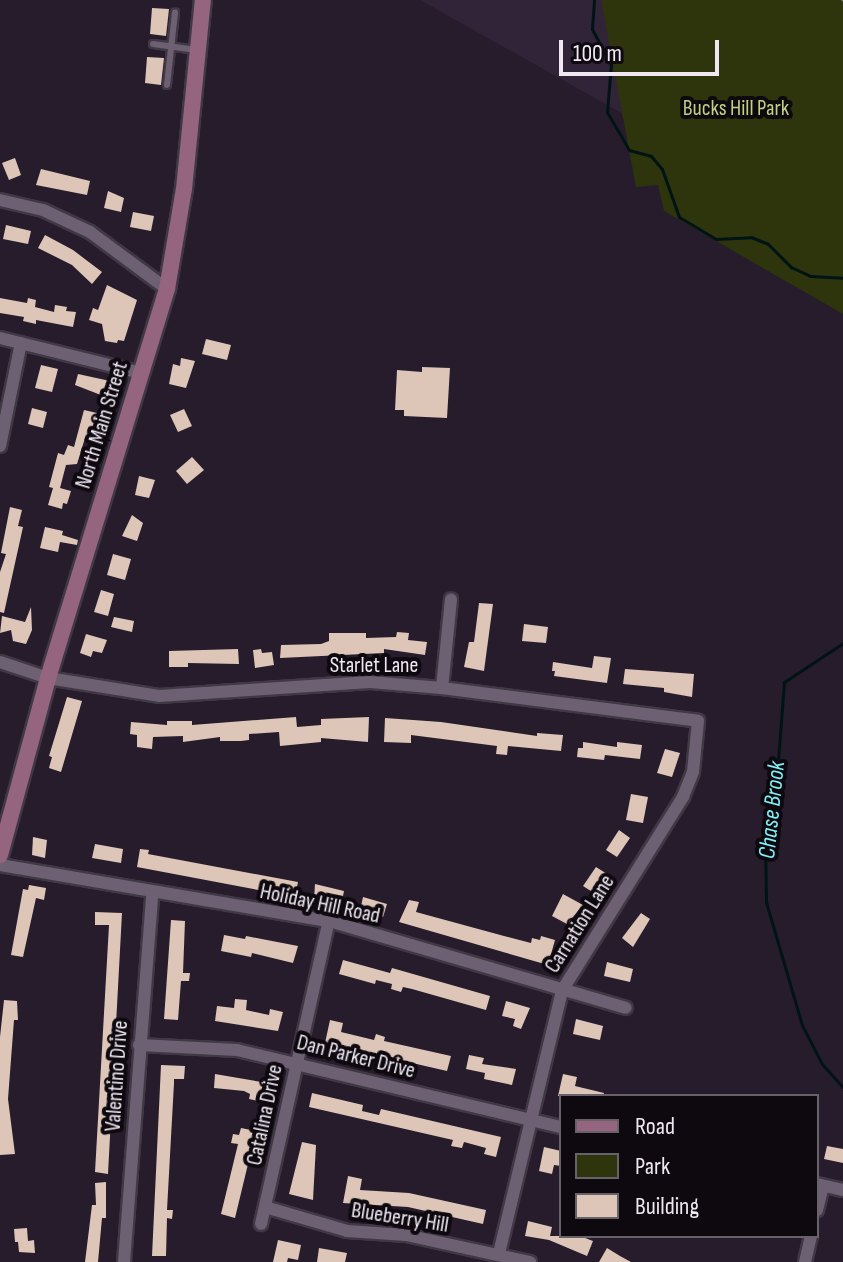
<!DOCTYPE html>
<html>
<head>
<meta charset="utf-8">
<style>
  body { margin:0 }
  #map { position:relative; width:843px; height:1262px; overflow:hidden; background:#271c2c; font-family:"Sofia Sans Condensed",sans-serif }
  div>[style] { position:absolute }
  .built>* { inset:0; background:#312338 }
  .green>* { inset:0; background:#2e340c }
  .stream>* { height:3px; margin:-1.5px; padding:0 1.5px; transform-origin:1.5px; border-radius:1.5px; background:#001415 }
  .building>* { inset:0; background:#ddc5b8 }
  .path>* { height:2px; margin-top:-1px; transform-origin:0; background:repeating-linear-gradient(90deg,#887f8c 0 6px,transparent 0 10px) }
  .roads { filter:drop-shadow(2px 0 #413845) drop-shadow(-2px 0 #413845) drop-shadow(0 2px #413845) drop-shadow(0 -2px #413845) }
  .lane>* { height:6px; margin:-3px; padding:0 3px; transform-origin:3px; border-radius:3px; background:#6d6073 }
  .street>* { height:12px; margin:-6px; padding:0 6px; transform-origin:6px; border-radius:6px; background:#6d6073 }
  .secondary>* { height:16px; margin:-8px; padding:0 8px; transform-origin:8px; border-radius:8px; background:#95647e }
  span { translate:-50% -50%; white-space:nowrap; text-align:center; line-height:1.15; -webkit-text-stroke:8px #0d090f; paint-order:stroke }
  .park-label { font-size:22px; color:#c3d182 }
  .street-label { font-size:22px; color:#efe8f3 }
  .water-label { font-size:24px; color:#81f2f7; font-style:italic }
  .legend { position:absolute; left:559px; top:1094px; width:260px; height:144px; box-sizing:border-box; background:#0d090f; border:2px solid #67626a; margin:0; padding:10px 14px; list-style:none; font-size:24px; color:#efe8f3 }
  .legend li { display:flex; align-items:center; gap:16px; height:40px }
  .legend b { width:40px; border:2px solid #67626a }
  .scale { position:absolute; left:559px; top:40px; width:160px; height:36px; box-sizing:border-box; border:4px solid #efe8f3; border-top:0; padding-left:10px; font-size:24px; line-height:28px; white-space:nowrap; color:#efe8f3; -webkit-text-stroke:6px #0d090f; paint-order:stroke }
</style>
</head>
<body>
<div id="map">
  <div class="built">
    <i style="clip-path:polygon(420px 0,601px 0,625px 115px)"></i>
  </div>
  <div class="green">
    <i style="clip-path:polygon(601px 0,843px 0,843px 314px,664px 211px,658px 185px,636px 187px)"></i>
  </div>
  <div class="stream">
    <i style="left:594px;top:0;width:29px;rotate:94deg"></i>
    <i style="left:592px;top:29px;width:40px;rotate:62deg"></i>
    <i style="left:611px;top:64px;width:48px;rotate:94.8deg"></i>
    <i style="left:607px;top:112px;width:44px;rotate:59.9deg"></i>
    <i style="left:629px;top:150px;width:23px;rotate:15deg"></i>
    <i style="left:651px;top:156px;width:17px;rotate:50deg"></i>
    <i style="left:662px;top:169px;width:51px;rotate:70.5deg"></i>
    <i style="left:679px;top:217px;width:43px;rotate:30.7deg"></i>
    <i style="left:716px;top:239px;width:35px;rotate:-3deg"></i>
    <i style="left:751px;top:237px;width:18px;rotate:22deg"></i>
    <i style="left:768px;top:244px;width:33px;rotate:45deg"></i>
    <i style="left:791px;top:267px;width:21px;rotate:25deg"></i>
    <i style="left:810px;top:276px;width:33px;rotate:3deg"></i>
    <i style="left:843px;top:643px;width:71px;rotate:146.5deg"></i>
    <i style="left:784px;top:682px;width:104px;rotate:94.4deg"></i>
    <i style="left:776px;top:786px;width:57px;rotate:101.1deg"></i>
    <i style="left:765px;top:842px;width:60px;rotate:89deg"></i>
    <i style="left:766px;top:902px;width:128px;rotate:73.7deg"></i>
    <i style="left:802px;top:1025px;width:44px;rotate:62.9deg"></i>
    <i style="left:822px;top:1064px;width:31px;rotate:48deg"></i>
  </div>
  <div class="building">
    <i style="clip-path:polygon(152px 8px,169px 9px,166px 36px,150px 34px)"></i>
    <i style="clip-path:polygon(147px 57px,164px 58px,161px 85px,145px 83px)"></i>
    <i style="clip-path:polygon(15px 158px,21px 175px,9px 180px,2px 163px)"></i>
    <i style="clip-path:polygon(41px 169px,90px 181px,87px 195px,36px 185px)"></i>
    <i style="clip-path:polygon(108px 191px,124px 198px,121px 212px,104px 208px)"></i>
    <i style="clip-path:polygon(133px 212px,154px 216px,151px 231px,130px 227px)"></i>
    <i style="clip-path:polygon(6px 225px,31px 231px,28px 244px,3px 239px)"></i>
    <i style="clip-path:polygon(45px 235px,73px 250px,102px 272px,92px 284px,72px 265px,38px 248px)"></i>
    <i style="clip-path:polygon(107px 285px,137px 300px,124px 341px,118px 340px,117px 343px,105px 341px,102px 324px,89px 320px,93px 308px,98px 310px)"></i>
    <i style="clip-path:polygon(0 298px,27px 303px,28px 298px,36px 300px,35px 307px,54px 312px,55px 305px,67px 307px,66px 311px,76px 312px,73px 327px,36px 320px,36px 324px,23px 321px,24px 317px,0 313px)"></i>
    <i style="clip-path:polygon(206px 339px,231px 345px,227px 360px,202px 354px)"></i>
    <i style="clip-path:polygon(181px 358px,195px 361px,186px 388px,169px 384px,173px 364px,180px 366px)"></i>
    <i style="clip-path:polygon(41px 365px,58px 369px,52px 392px,35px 388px)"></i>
    <i style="clip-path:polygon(422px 367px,450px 368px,447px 418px,404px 416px,404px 410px,395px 410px,397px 370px,422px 372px)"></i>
    <i style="clip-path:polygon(78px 374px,110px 381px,106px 397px,75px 385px)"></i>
    <i style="clip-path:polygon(32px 408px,47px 412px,43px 428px,28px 424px)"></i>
    <i style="clip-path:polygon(184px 409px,192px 426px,178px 432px,170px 415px)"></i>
    <i style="clip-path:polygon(84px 410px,97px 413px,92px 440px,85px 438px,77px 464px,66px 465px,60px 488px,71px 491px,67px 504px,63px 503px,62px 509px,48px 505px,53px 488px,49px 487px,58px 453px,64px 455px,68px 445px,74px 447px)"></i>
    <i style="clip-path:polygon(192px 457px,204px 470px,187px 484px,176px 471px)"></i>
    <i style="clip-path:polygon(139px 476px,155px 480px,149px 498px,135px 495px)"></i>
    <i style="clip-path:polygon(10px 507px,22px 510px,18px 526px,23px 527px,4px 613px,0 612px,0 572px,6px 554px,1px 553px)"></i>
    <i style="clip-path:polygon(132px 515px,143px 523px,137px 541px,122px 536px)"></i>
    <i style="clip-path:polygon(45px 527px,63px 531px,62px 535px,78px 540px,77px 545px,60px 542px,58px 552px,40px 548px)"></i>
    <i style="clip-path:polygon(113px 554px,131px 559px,125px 580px,107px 575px)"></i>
    <i style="clip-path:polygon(101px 590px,114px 594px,108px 616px,94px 612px)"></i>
    <i style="clip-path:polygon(479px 603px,493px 604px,484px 671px,464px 667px,469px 642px,474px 642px)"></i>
    <i style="clip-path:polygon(31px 607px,32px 630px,26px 644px,13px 641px,11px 630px,0 633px,2px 616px,25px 622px)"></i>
    <i style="clip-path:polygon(114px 617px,134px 621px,132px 632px,111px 627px)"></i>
    <i style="clip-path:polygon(524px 624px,548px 627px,546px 643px,522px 641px)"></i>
    <i style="clip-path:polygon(397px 632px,409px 633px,408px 640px,427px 642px,425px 655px,384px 649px,384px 653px,280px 658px,281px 645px,321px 644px,329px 641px,329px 633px,366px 633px,366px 638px,396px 637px)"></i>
    <i style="clip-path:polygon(86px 634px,107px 640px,102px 653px,93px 651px,91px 657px,80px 653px)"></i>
    <i style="clip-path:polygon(238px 649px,239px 664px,188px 663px,188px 667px,169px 667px,169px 651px)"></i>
    <i style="clip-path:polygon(261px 649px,262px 653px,272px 652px,274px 665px,255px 668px,253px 650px)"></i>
    <i style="clip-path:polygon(594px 656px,611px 658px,607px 683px,554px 676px,555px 671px,552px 671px,553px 662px,592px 668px)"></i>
    <i style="clip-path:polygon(625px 669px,694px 674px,692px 697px,664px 692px,664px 688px,623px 684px)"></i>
    <i style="clip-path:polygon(67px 697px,82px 701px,61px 772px,49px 768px,52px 757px,49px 756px)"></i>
    <i style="clip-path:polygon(296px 717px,297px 727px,321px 725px,321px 719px,369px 717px,368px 742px,321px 738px,321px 742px,280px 746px,279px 732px,249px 734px,249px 740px,241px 741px,220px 741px,220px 737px,183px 742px,183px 736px,153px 737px,152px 749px,137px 747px,137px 735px,130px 734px,131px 722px,167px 725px,167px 721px,192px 721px,192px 725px)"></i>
    <i style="clip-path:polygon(385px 718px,441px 722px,537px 736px,537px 733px,563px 735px,561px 751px,508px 746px,507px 755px,496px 754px,497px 746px,411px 735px,411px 743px,384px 742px)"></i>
    <i style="clip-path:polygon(583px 742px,617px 747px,617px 742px,642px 745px,640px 759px,605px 755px,604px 760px,577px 757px,578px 748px,583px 748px)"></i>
    <i style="clip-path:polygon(665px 749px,680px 753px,672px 777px,657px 773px)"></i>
    <i style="clip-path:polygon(631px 794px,648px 797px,643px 823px,626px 820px)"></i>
    <i style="clip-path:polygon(619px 830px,630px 838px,617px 857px,606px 850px)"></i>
    <i style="clip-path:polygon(33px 837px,47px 840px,45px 858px,32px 855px)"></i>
    <i style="clip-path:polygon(95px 844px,123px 849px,121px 863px,92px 858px)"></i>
    <i style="clip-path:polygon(140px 849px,149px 850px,148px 854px,298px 882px,295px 897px,137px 867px)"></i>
    <i style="clip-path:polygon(596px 867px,607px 874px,594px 893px,583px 886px)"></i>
    <i style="clip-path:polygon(315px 884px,344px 891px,341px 906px,314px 900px)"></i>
    <i style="clip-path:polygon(29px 885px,46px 888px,44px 900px,36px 898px,23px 957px,11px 955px,23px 889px,28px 890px)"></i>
    <i style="clip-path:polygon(563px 894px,583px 905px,567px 924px,552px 916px)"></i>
    <i style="clip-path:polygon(363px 897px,387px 904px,383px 917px,360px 911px)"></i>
    <i style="clip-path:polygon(409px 900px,419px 902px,416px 912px,504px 936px,531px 943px,532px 938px,540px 940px,541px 936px,555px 940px,548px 965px,399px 922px)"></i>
    <i style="clip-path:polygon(95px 912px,122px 913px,108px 1174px,95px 1172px,109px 925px,95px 925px)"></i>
    <i style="clip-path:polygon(641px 913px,650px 919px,633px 947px,622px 938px)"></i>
    <i style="clip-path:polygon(171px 920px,185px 921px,183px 973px,190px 973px,189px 981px,181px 981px,178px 1020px,164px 1019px)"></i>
    <i style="clip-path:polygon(224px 935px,245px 939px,246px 936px,298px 946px,293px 963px,252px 953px,251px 957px,221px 951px)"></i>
    <i style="clip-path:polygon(343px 960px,390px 973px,392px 968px,490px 996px,486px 1010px,412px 989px,403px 987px,401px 992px,391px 989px,392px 984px,376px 980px,375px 984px,339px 974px)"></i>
    <i style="clip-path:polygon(607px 962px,633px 969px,630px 982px,604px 976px)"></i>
    <i style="clip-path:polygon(235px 999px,247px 1000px,246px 1010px,269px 1015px,270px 1009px,283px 1012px,278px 1031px,215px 1021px,217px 1006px,234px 1008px)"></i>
    <i style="clip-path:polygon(4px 1000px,17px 1001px,18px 1020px,14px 1020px,8px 1099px,15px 1154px,0 1155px,0 1037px)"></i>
    <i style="clip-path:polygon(506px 1001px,530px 1008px,521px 1029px,513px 1026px,515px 1019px,502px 1016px)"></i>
    <i style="clip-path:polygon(576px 1019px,603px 1026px,600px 1040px,573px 1034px)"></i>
    <i style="clip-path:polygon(330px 1020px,343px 1023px,341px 1032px,374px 1040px,376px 1034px,385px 1037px,384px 1041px,451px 1056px,447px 1071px,325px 1043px)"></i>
    <i style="clip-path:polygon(469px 1055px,484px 1058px,482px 1064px,516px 1069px,512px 1085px,484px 1079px,485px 1073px,466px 1069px)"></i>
    <i style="clip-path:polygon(161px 1065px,185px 1066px,184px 1079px,174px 1079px,174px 1083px,167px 1210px,173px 1210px,172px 1219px,167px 1218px,166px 1256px,152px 1256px)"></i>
    <i style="clip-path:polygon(215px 1074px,267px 1083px,262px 1102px,249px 1099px,250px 1094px,244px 1091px,214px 1088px)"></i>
    <i style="clip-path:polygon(563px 1074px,577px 1077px,575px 1086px,604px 1093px,603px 1096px,558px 1096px)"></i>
    <i style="clip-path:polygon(312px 1093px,363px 1105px,362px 1111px,379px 1115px,381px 1109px,501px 1137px,496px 1157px,484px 1154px,486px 1148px,464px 1142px,462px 1148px,451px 1146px,453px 1140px,309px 1107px)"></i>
    <i style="clip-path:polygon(241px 1128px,256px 1131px,235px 1218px,221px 1214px,238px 1144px,231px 1143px,233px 1134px,239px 1135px)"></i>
    <i style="clip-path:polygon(302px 1142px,316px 1145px,313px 1200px,289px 1194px)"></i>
    <i style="clip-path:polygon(827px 1146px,843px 1149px,843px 1163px,824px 1159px)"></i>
    <i style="clip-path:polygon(544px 1147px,561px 1151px,561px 1166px,554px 1165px,552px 1174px,539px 1171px)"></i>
    <i style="clip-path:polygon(348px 1176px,362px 1179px,360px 1190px,409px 1193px,486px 1210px,483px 1224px,408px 1207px,343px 1203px)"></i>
    <i style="clip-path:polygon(106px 1182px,106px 1218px,102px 1218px,98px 1262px,85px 1262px,92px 1205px,96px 1205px,95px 1183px)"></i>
    <i style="clip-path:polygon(528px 1221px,552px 1227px,550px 1236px,580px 1236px,593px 1241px,587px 1256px,549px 1240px,525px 1236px)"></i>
    <i style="clip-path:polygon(27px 1228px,28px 1241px,34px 1240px,35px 1253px,19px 1252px,18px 1242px,15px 1242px,14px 1229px)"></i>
    <i style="clip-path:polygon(278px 1240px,301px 1245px,298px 1260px,288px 1258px,287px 1262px,273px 1262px)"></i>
    <i style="clip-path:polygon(319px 1248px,347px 1253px,345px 1262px,317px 1262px)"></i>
    <i style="clip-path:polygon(607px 1248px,620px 1256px,631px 1262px,599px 1262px)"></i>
  </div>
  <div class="path">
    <i style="left:842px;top:0;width:1px;rotate:45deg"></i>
  </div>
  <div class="roads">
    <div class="lane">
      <i style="left:153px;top:44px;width:44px;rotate:7.8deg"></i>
      <i style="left:167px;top:85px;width:73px;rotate:-83.7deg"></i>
    </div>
    <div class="street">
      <i style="left:0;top:200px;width:44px;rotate:13.1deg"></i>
      <i style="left:43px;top:210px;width:52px;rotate:25.1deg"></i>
      <i style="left:90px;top:232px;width:96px;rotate:36.5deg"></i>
      <i style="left:0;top:338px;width:145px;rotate:13.9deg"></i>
      <i style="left:0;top:446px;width:105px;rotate:-78.5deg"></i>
      <i style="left:0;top:662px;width:51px;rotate:18.4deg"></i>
      <i style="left:48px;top:678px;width:112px;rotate:9.2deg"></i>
      <i style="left:159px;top:696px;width:211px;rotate:-3.8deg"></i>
      <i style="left:370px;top:682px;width:72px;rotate:4.8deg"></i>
      <i style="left:442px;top:688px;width:258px;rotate:7.3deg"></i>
      <i style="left:698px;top:721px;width:51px;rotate:95.6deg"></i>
      <i style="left:693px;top:772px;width:27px;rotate:112deg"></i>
      <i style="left:683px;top:797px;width:229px;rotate:122deg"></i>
      <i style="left:562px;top:991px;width:269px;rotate:103.5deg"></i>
      <i style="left:442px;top:688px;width:89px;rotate:-84.2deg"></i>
      <i style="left:0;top:865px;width:334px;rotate:9.7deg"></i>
      <i style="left:329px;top:921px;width:309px;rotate:16.3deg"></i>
      <i style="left:139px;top:1045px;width:98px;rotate:2.9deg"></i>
      <i style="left:237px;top:1050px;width:333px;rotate:13.4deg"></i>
      <i style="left:817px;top:1184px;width:27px;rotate:13deg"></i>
      <i style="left:265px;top:1207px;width:85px;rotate:16.3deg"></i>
      <i style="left:347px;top:1231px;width:59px;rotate:3.9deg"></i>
      <i style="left:406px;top:1235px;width:127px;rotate:12.3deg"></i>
      <i style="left:817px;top:1210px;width:25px;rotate:-76deg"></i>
      <i style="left:261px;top:1224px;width:311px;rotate:-77.4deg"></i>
      <i style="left:124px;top:1262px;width:369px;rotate:-85.6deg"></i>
      <i style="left:805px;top:1262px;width:27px;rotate:-77deg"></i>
    </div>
    <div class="secondary">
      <i style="left:0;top:855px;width:183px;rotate:-74.8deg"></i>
      <i style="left:48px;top:678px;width:407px;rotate:-73deg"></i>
      <i style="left:167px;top:289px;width:101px;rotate:-80.4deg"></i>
      <i style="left:184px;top:189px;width:190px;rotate:-84.3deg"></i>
    </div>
  </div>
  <div class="park-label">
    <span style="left:736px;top:109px">Bucks Hill Park</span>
  </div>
  <div class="street-label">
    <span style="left:102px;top:425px;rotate:-73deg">North Main Street</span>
    <span style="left:374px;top:666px">Starlet Lane</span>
    <span style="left:320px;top:904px;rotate:12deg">Holiday Hill Road</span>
    <span style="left:580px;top:924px;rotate:-58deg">Carnation Lane</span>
    <span style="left:356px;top:1057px;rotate:14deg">Dan Parker Drive</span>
    <span style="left:117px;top:1076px;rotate:-86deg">Valentino Drive</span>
    <span style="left:265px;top:1115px;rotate:-78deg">Catalina Drive</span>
    <span style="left:400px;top:1218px;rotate:9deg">Blueberry Hill</span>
  </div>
  <div class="water-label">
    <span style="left:772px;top:810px;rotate:-84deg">Chase Brook</span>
  </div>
  <ul class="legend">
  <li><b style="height:10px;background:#95647e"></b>Road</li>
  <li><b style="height:22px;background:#2e340c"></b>Park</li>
  <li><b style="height:22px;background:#ddc5b8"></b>Building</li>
  </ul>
  <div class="scale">100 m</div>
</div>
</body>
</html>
